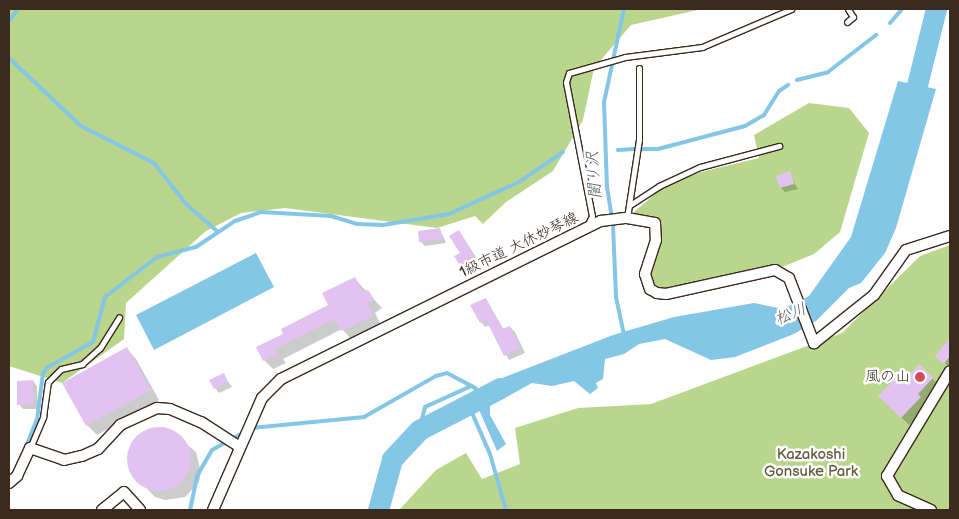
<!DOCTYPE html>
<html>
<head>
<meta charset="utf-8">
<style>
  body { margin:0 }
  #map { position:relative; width:959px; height:519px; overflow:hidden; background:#fff; font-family:"Balsamiq Sans","Klee One",sans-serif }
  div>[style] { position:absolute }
  .green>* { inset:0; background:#bad68d }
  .water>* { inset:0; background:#84c6e5 }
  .shadow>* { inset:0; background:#0003 }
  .stream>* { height:4px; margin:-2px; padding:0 2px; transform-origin:2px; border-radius:2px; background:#84c6e5 }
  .river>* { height:21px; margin:-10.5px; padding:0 10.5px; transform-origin:10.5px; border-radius:10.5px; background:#84c6e5 }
  .building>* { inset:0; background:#e1c2f0 }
  .round { border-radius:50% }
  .roads { filter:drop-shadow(1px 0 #3b2a1e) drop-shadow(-1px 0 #3b2a1e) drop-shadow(0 1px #3b2a1e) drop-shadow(0 -1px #3b2a1e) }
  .lane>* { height:5px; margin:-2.5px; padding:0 2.5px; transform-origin:2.5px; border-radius:2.5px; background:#fff }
  .street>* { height:10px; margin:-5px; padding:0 5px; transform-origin:5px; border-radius:5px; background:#fff }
  .dots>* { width:14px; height:14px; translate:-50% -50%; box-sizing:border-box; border:2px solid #fff; border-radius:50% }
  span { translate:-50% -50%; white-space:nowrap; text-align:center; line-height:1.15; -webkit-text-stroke:5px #fff; paint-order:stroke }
  .street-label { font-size:15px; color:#3b2a1e }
  .poi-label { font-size:15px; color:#3b2a1e }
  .right { translate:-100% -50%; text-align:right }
  .park-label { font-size:15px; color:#615e3f }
  .water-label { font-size:16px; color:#51595a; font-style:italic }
  .frame { position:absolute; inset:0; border:10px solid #3b2a1e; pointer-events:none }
</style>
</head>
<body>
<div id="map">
  <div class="green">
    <i style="clip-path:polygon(9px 9px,702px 9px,631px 25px,594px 68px,583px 120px,553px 171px,506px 202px,483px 224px,475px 216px,437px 228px,285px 208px,241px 213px,206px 231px,126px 303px,124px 339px,62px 383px,9px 366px)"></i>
    <i style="clip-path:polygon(809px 103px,849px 108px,869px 133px,840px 232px,814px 254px,775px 270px,666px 294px,646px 283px,658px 230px,627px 218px,662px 188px,701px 172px,759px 158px,754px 135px)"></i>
    <i style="clip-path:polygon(950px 245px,950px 510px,399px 510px,436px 470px,466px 453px,482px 479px,520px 464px,515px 428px,578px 408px,651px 404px,842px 333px,920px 256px)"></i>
  </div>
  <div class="water">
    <i style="clip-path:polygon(898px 81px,936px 89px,896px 228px,885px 253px,861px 283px,849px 288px,816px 321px,794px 334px,735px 357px,711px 360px,665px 339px,639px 344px,624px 354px,605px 359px,603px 379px,596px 383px,598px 388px,590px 394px,574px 381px,552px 386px,532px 383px,490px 406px,490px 415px,506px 444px,497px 451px,473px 396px,492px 382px,613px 335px,674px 317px,754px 303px,783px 309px,809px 296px,851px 237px)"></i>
    <i style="clip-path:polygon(256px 253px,274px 287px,154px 350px,136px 315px)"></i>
  </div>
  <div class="shadow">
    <i style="clip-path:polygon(788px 173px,798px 189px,785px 192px,781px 188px)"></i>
    <i style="clip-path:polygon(440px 229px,446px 243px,425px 246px,420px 241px)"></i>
    <i style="clip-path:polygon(459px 231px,478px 260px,465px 268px,456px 257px,461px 254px)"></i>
    <i style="clip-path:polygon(355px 279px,382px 308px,375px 313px,381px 325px,352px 340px,342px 329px,283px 359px,286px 363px,273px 369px,264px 360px,285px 334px,330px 306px)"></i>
    <i style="clip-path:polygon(486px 299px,504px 330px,510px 327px,515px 332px,525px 353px,509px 360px,490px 325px,485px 327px,481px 322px)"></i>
    <i style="clip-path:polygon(949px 342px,950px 343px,950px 367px,942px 361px)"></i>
    <i style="clip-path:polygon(127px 349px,136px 359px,159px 400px,97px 435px,87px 425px)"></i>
    <i style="clip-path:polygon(919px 366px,940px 386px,924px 402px,928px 406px,909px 425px,880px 396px,904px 382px)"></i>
    <i style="clip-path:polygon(223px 374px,232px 387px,219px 393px,215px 388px)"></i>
    <i style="clip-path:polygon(33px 381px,37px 386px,38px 409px,23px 409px,19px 404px)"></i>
    <i style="clip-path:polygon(159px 428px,169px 429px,196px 452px,201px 472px,199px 482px,185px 497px,165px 500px,155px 497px,131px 472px,129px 452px,140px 434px)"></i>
  </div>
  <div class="stream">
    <i style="left:624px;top:9px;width:95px;rotate:102.1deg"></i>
    <i style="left:604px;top:102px;width:85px;rotate:88deg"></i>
    <i style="left:607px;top:187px;width:38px;rotate:81deg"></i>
    <i style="left:613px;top:225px;width:72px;rotate:87.6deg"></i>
    <i style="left:616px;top:297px;width:39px;rotate:78deg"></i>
    <i style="left:9px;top:21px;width:15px;rotate:-53deg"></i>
    <i style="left:890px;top:23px;width:18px;rotate:-49deg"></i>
    <i style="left:9px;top:58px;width:99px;rotate:43.4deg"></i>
    <i style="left:81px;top:126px;width:82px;rotate:26.9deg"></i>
    <i style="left:154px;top:163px;width:52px;rotate:52deg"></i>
    <i style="left:186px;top:204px;width:41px;rotate:41.1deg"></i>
    <i style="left:797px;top:80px;width:32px;rotate:-14deg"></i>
    <i style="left:828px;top:72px;width:61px;rotate:-37.6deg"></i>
    <i style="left:641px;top:149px;width:17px"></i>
    <i style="left:658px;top:149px;width:90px;rotate:-14.8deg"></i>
    <i style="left:745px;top:126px;width:22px;rotate:-30deg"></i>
    <i style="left:764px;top:115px;width:28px;rotate:-58deg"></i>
    <i style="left:779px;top:91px;width:11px;rotate:-34deg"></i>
    <i style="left:618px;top:150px;width:16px;rotate:-4deg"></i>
    <i style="left:469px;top:406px;width:52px;rotate:66.4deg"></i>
    <i style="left:490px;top:454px;width:58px;rotate:74.1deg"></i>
    <i style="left:252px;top:428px;width:113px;rotate:-5.6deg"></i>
    <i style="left:364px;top:417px;width:83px;rotate:-29.7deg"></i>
    <i style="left:436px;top:376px;width:11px;rotate:-15deg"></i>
    <i style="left:447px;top:373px;width:32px;rotate:28deg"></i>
    <i style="left:475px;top:388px;width:9px;rotate:63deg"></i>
    <i style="left:419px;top:430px;width:24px;rotate:-75deg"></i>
    <i style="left:425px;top:407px;width:51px;rotate:-24.5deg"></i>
    <i style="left:25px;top:449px;width:31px;rotate:-68deg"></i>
    <i style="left:37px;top:420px;width:47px;rotate:-82.7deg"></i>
    <i style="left:43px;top:373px;width:8px;rotate:-50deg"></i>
    <i style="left:48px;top:367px;width:51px;rotate:-29.1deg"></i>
    <i style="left:93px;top:342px;width:47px;rotate:-75.1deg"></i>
    <i style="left:105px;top:297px;width:66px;rotate:-37.6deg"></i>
    <i style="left:157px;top:257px;width:40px;rotate:-14.4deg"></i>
    <i style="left:196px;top:247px;width:47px;rotate:-33.7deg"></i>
    <i style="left:235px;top:221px;width:28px;rotate:-19deg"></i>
    <i style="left:261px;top:212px;width:70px;rotate:3.3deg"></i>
    <i style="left:331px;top:216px;width:27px;rotate:17deg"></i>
    <i style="left:357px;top:224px;width:26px;rotate:2deg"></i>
    <i style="left:383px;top:225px;width:67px;rotate:-9.5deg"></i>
    <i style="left:449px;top:214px;width:77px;rotate:-24.6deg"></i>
    <i style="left:519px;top:182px;width:53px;rotate:-34.3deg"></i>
    <i style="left:190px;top:510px;width:35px;rotate:-78deg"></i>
    <i style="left:197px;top:476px;width:30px;rotate:-60deg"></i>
    <i style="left:212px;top:450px;width:37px;rotate:-29deg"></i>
  </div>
  <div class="river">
    <i style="left:910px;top:113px;width:107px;rotate:-76deg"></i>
    <i style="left:378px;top:510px;width:53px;rotate:-74.6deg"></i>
    <i style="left:392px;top:459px;width:40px;rotate:-47deg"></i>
    <i style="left:419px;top:430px;width:91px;rotate:-27.4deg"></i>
  </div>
  <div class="building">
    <i style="clip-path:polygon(790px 171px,794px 184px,780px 188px,776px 176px)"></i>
    <i style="clip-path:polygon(440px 228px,442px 239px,419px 242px,418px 231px)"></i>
    <i style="clip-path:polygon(459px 230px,474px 255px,459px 264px,454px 256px,460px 253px,449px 236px)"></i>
    <i style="clip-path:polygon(355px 277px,363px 292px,368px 290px,374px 299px,367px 303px,373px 316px,341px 331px,335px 319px,275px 349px,277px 354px,263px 361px,256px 347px,283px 334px,281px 329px,328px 305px,322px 293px)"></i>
    <i style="clip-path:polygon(486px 298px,502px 329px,510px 326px,521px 348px,504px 356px,486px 320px,480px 323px,470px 305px)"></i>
    <i style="clip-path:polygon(950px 338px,950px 356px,944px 364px,935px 356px)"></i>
    <i style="clip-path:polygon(127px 347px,151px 390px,86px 426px,62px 383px)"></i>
    <i style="clip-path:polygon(919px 364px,933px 378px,918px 394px,921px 397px,901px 418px,878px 396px,899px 375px,904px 380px)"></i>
    <i style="clip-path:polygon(224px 373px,228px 382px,214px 389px,209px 380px)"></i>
    <i style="clip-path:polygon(33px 380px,34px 404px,17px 405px,17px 381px)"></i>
    <i class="round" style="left:127px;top:427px;width:64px;height:64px"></i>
  </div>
  <div class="roads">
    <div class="lane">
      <i style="left:847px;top:22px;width:8px;rotate:-40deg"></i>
      <i style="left:853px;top:17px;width:9px;rotate:-122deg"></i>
      <i style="left:630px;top:205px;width:35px;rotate:-33deg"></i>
      <i style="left:659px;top:186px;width:45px;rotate:-24.9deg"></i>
      <i style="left:700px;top:167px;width:82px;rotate:-14.9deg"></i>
      <i style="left:627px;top:218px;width:79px;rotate:-81.3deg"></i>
      <i style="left:639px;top:140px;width:72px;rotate:-90deg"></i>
      <i style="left:587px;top:226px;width:11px;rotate:-63deg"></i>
      <i style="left:592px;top:216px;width:136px;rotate:-101deg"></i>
      <i style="left:566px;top:82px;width:9px;rotate:-72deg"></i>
      <i style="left:569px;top:73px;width:58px;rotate:-15.9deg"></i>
      <i style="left:625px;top:57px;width:78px;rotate:-7.4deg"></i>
      <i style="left:702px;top:47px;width:97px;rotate:-23.1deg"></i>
      <i style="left:30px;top:448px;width:34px;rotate:-67deg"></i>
      <i style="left:43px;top:417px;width:35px;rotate:-82deg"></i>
      <i style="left:48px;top:382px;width:18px;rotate:-45deg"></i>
      <i style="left:61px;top:369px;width:22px;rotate:-13deg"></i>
      <i style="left:82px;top:364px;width:24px;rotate:-42deg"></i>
      <i style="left:100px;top:348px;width:36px;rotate:-58deg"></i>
    </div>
    <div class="street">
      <i style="left:9px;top:483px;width:11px;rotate:-41deg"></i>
      <i style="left:17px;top:476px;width:31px;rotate:-65deg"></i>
      <i style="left:30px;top:448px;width:36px;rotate:19deg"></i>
      <i style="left:64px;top:460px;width:18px;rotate:-13deg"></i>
      <i style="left:82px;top:456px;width:17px;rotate:-24deg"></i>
      <i style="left:98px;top:449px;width:33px;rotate:-47deg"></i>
      <i style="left:120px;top:425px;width:41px;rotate:-24.7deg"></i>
      <i style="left:157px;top:408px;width:13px;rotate:4deg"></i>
      <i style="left:170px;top:409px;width:34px;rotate:23deg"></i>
      <i style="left:201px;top:422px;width:46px;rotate:32.7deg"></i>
      <i style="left:102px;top:510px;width:28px;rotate:-39deg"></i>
      <i style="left:124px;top:492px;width:24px;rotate:48deg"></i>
      <i style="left:213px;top:510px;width:122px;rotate:-66.4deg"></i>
      <i style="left:262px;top:398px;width:27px;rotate:-45deg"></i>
      <i style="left:281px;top:379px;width:357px;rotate:-26.3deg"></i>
      <i style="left:601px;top:221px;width:26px;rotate:-7deg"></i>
      <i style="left:627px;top:218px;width:28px;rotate:10deg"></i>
      <i style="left:655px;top:223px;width:17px;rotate:87deg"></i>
      <i style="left:656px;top:240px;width:36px;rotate:108deg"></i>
      <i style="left:645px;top:274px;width:16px;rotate:72deg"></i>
      <i style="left:650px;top:289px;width:8px;rotate:30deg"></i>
      <i style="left:657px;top:293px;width:9px;rotate:6deg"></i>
      <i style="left:666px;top:294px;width:112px;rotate:-12.4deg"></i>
      <i style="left:775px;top:270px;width:16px;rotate:30deg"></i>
      <i style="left:789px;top:278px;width:70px;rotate:69deg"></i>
      <i style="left:814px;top:343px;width:77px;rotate:-38.7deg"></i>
      <i style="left:874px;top:295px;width:55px;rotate:-54.6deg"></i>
      <i style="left:906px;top:250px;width:46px;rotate:-17.7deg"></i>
      <i style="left:931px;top:510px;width:36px;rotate:-156deg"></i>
      <i style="left:898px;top:495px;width:22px;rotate:-120deg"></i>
      <i style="left:887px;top:476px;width:122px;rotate:-59deg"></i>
    </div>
  </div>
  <div class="dots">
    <i style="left:920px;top:377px;background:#d1495b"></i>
  </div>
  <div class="street-label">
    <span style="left:519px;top:245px;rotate:-26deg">1級市道 大休妙琴線</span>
  </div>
  <div class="poi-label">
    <span class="right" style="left:910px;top:377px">風の山</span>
  </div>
  <div class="park-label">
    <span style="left:811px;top:463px">Kazakoshi<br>Gonsuke Park</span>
  </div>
  <div class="water-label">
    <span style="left:595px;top:175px;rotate:-94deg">闇り沢</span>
    <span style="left:791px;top:315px;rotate:-22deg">松川</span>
  </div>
  <div class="frame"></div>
</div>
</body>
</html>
